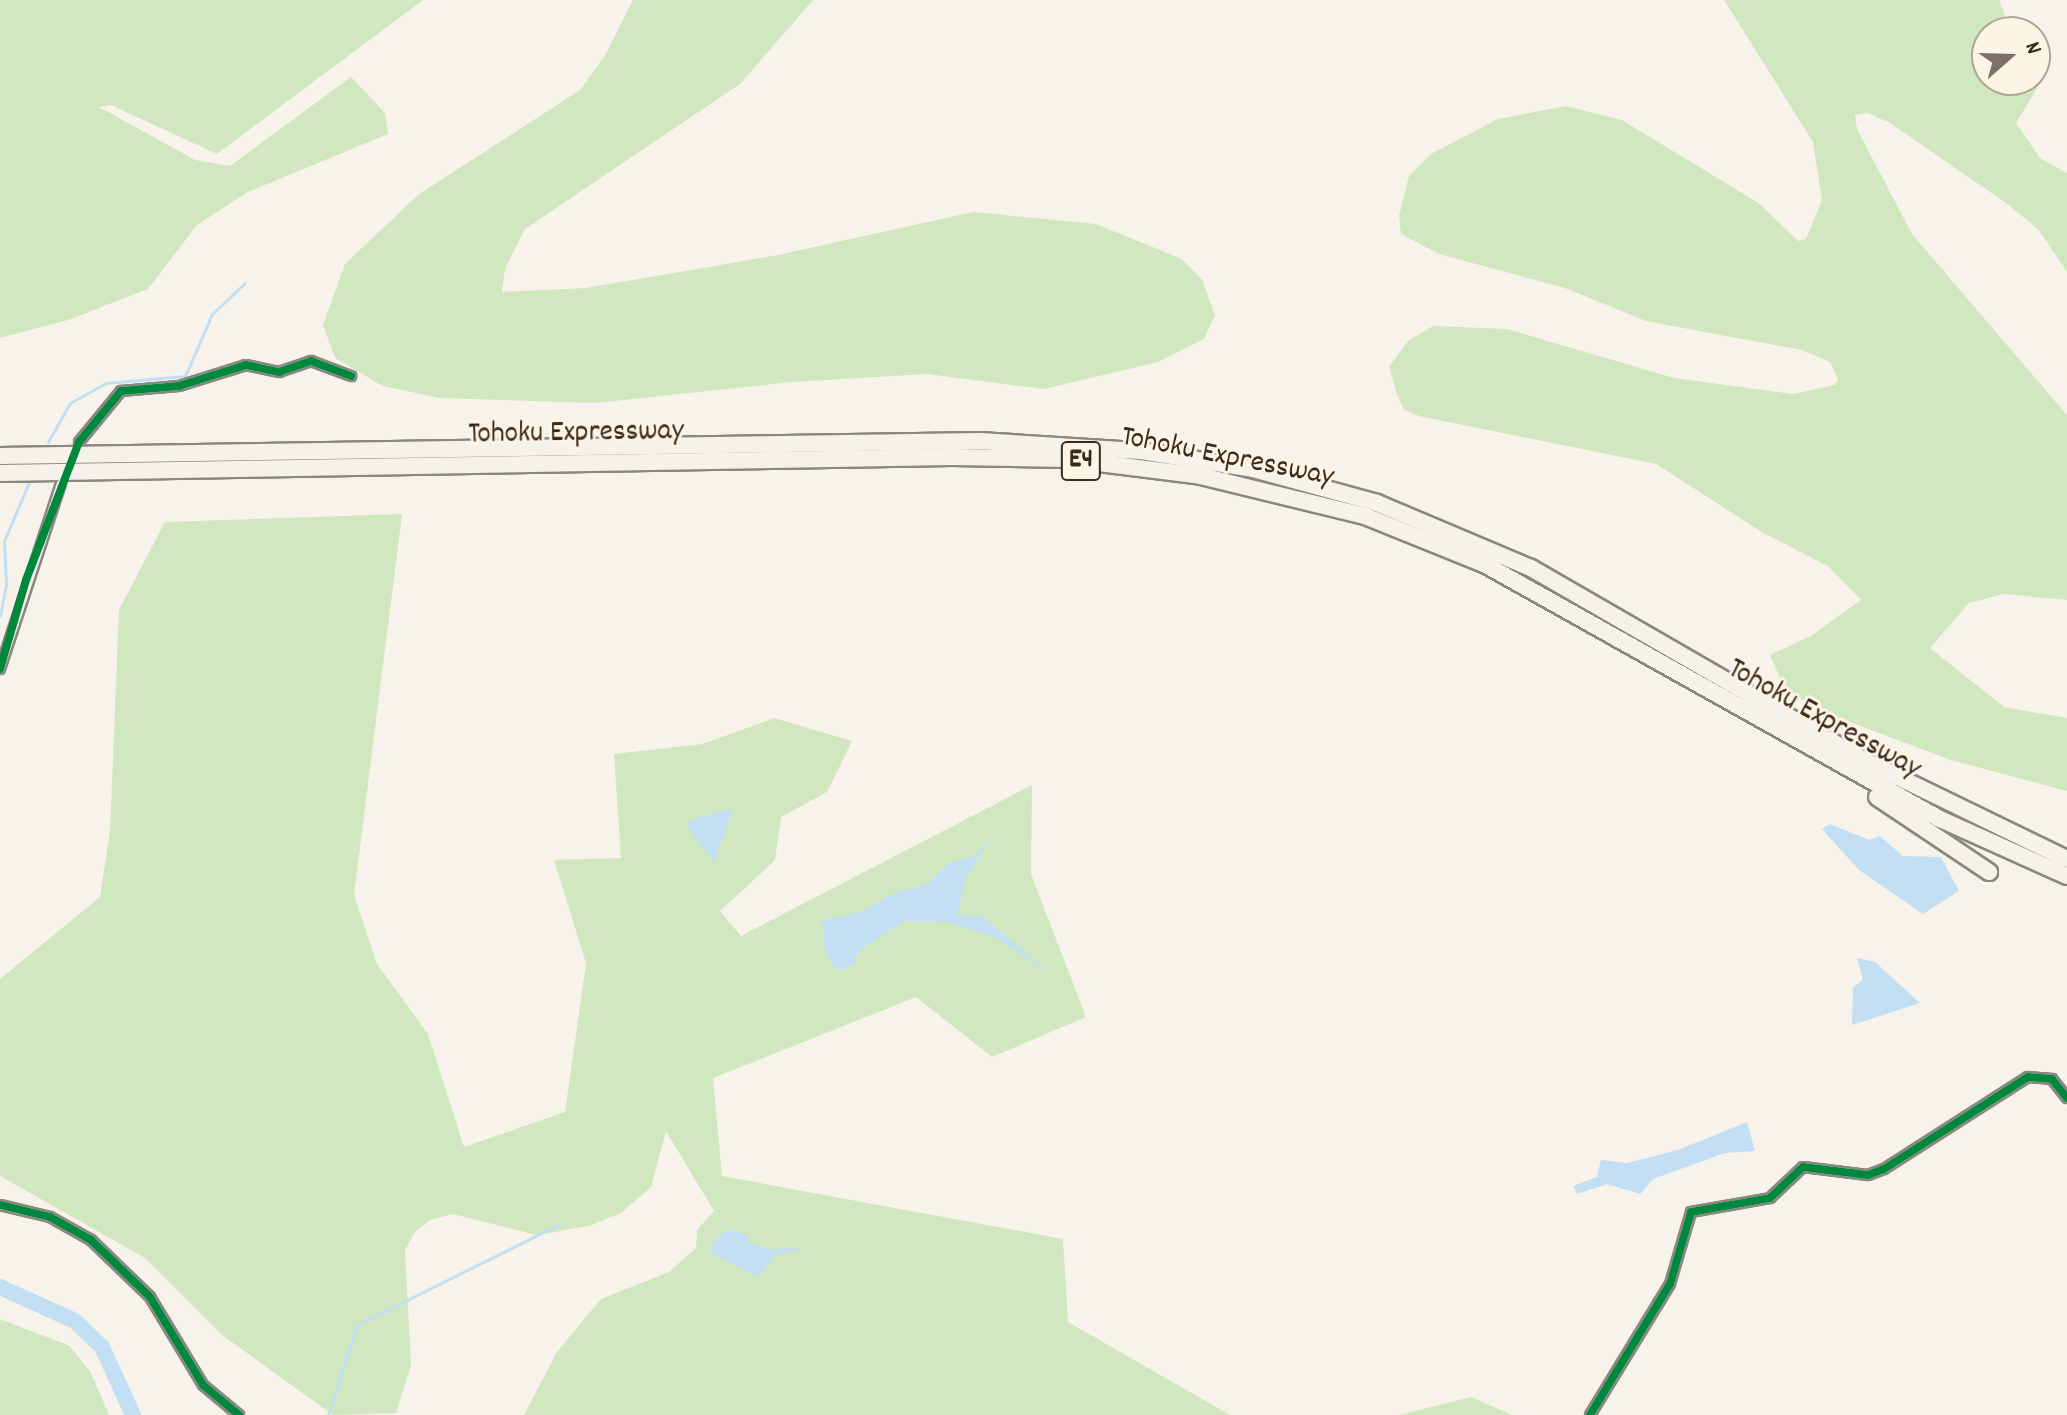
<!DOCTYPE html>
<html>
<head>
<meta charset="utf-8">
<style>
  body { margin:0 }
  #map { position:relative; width:2067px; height:1415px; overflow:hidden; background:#f7f3ea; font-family:Dekko,sans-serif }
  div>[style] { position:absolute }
  .green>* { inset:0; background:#d1e7bf }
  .water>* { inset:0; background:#c2dff3 }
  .stream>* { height:3px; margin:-1.5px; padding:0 1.5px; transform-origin:1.5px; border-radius:1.5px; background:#c2dff3 }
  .river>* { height:16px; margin:-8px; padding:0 8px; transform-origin:8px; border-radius:8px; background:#c2dff3 }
  .roads { filter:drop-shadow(2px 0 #8b867f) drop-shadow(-2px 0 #8b867f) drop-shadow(0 2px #8b867f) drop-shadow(0 -2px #8b867f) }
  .minor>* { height:8px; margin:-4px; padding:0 4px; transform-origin:4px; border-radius:4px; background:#f5f2ec }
  .motorway>* { height:16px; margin:-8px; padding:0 8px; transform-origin:8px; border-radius:8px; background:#f5f2ec }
  .cycleway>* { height:8px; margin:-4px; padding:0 4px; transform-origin:4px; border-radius:4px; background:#00873e }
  span { translate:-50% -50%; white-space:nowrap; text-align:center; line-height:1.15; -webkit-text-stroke:6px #fcf5e5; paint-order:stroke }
  .shield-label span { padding:2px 6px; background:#fcf5e5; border:2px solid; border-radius:6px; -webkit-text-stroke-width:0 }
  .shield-label { font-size:28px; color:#3b2a1e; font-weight:700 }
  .street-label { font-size:30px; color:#3b2a1e }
  .north { position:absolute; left:1971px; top:16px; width:80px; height:80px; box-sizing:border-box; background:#fcf5e5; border:2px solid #afa495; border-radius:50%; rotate:70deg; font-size:22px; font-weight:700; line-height:32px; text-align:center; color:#3b2a1e }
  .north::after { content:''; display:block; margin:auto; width:28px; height:36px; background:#7d7065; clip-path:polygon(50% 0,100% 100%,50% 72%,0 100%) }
</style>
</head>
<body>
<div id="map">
  <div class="green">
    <i style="clip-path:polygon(0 0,423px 0,217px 154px,111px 105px,99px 107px,195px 160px,230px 166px,351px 77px,385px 113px,388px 134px,248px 192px,197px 225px,148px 289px,68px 320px,0 338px)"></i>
    <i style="clip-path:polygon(633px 0,813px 0,740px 84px,525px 229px,505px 269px,502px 292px,586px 288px,778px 255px,973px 212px,1096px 224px,1182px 259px,1202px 280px,1215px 315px,1204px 339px,1158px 362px,1044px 389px,927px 374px,792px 382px,595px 403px,440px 398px,383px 386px,335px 358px,323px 325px,345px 264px,418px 195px,580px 90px,606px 54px)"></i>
    <i style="clip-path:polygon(1724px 0,1999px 0,2011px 32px,1987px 32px,1987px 80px,2034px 80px,2037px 88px,2016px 123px,2040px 158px,2067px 173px,2067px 272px,2038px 229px,2006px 203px,1890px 123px,1868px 113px,1855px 115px,1857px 129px,1912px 234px,2067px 415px,2067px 600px,2004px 594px,1969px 603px,1930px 648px,2004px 707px,2067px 718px,2067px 791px,1951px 760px,1810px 707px,1782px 683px,1770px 655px,1811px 636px,1861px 600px,1828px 566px,1765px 534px,1656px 464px,1419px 416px,1404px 410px,1397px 394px,1389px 367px,1408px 341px,1433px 326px,1507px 329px,1674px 378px,1793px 394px,1835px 385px,1838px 379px,1830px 362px,1802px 350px,1646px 321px,1565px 288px,1439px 254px,1401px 234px,1399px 216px,1409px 176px,1431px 154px,1498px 119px,1566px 106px,1622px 120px,1760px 204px,1798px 241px,1806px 239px,1822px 200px,1813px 142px)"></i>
    <i style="clip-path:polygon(402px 514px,354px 895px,377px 964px,428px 1034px,464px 1147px,565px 1112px,586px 963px,554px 860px,621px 858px,614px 754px,703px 744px,774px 718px,852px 741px,827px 792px,781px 817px,775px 860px,720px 911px,741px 936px,1032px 785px,1031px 874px,1086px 1017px,992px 1057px,916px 997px,713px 1078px,722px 1176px,1063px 1239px,1068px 1322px,1230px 1415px,524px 1415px,557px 1352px,601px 1299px,669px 1272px,696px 1248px,697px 1230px,714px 1211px,666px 1131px,651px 1187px,621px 1213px,588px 1226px,537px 1235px,453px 1214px,430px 1220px,415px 1232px,405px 1250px,411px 1365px,396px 1413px,333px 1415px,222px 1335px,145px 1258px,0 1176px,0 979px,100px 897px,110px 831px,119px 610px,165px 522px)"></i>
    <i style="clip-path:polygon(0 1319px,70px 1346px,91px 1373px,109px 1415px,0 1415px)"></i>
    <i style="clip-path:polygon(1471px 1397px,1512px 1415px,1399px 1415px)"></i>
  </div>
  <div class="water">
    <i style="clip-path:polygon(733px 809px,714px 862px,686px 826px,695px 818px)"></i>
    <i style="clip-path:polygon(1830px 824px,1869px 840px,1880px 836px,1903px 856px,1941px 857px,1959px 891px,1923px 914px,1859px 870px,1822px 829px)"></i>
    <i style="clip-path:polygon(993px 835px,966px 877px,957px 916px,982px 916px,1051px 975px,995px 937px,947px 922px,905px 921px,859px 951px,854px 964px,837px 971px,825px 950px,822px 920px,860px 912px,894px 893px,927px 884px,949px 863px,975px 856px)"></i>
    <i style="clip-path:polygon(1857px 958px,1875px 962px,1920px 1003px,1852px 1025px,1853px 987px,1863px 980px)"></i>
    <i style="clip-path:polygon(1747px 1122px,1755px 1151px,1725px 1153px,1653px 1179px,1640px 1194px,1607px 1184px,1577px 1194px,1573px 1186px,1597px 1177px,1601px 1160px,1627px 1163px,1678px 1150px)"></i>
    <i style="clip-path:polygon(728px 1230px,746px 1234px,750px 1243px,770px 1250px,810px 1246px,774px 1256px,758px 1277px,710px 1253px,715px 1239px)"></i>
  </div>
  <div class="stream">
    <i style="left:48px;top:442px;width:45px;rotate:-60.6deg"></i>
    <i style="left:70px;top:403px;width:41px;rotate:-29.1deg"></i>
    <i style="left:106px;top:383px;width:79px;rotate:-5.1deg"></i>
    <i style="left:185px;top:376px;width:68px;rotate:-66.5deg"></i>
    <i style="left:212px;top:314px;width:45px;rotate:-43.2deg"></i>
    <i style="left:0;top:616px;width:33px;rotate:-79deg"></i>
    <i style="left:6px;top:584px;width:43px;rotate:-92.7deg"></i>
    <i style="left:4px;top:541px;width:64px;rotate:-67deg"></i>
    <i style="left:328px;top:1415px;width:95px;rotate:-72.1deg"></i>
    <i style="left:357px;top:1325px;width:227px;rotate:-26.5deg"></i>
  </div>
  <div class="river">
    <i style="left:0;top:1287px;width:82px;rotate:24.4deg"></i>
    <i style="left:75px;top:1321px;width:37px;rotate:44deg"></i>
    <i style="left:102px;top:1347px;width:75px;rotate:65.5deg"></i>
  </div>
  <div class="roads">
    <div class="minor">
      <i style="left:79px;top:442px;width:66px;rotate:-50.5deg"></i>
      <i style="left:121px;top:391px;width:58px;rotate:-4.9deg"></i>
      <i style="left:179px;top:386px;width:70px;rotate:-17.4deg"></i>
      <i style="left:246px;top:365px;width:34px;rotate:12deg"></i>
      <i style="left:279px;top:372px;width:34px;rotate:-19deg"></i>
      <i style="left:311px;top:361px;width:43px;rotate:20.6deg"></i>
      <i style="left:0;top:669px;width:195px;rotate:-71.8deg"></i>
      <i style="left:0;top:1205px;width:51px;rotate:13.5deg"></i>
      <i style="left:50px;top:1217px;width:47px;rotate:29.3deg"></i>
      <i style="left:91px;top:1240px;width:82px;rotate:44deg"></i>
      <i style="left:150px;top:1297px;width:103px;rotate:58.9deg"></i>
      <i style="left:203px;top:1385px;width:47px;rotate:39.8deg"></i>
      <i style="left:1590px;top:1415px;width:153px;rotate:-58.6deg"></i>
      <i style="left:1670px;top:1284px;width:75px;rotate:-73.7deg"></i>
      <i style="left:1691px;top:1212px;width:80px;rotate:-10deg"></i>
      <i style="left:1770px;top:1198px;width:45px;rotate:-43.2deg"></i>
      <i style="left:1803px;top:1167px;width:65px;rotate:7deg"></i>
      <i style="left:1868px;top:1175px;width:17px;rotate:-21deg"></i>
      <i style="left:1884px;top:1169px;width:171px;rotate:-32.6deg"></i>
      <i style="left:2028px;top:1077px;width:24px;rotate:5deg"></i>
      <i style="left:2052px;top:1079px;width:24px;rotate:52deg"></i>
    </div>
    <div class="motorway">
      <i style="left:0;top:456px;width:980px;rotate:-0.88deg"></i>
      <i style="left:980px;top:441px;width:161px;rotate:3.6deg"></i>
      <i style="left:1141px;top:451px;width:113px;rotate:9.1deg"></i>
      <i style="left:1253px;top:469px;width:129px;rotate:15.3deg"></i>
      <i style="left:1377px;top:503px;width:167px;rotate:22.9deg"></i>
      <i style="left:1531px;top:568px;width:388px;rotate:30deg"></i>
      <i style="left:1867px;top:762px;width:222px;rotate:25.9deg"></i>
      <i style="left:0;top:473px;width:952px;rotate:-0.96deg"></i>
      <i style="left:952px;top:457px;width:115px;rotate:1deg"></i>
      <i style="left:1067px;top:459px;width:135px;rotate:7.2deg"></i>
      <i style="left:1201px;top:476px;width:169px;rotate:13.7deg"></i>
      <i style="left:1365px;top:516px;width:131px;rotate:22deg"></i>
      <i style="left:1486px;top:565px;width:520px;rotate:29.23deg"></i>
      <i style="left:1940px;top:819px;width:139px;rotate:24.2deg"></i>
      <i style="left:1877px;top:797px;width:135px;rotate:33.8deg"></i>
    </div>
  </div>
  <div class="cycleway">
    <i style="left:0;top:669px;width:93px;rotate:-73.7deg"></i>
    <i style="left:26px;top:580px;width:148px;rotate:-69deg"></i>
    <i style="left:79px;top:442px;width:66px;rotate:-50.5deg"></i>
    <i style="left:121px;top:391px;width:58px;rotate:-4.9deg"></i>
    <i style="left:179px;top:386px;width:70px;rotate:-17.4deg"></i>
    <i style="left:246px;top:365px;width:34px;rotate:12deg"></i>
    <i style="left:279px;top:372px;width:34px;rotate:-19deg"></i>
    <i style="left:311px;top:361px;width:43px;rotate:20.6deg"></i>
    <i style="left:0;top:1205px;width:51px;rotate:13.5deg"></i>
    <i style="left:50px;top:1217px;width:47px;rotate:29.3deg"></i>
    <i style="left:91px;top:1240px;width:82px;rotate:44deg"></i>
    <i style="left:150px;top:1297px;width:103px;rotate:58.9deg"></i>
    <i style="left:203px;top:1385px;width:47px;rotate:39.8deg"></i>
    <i style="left:1590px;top:1415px;width:153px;rotate:-58.6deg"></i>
    <i style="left:1670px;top:1284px;width:75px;rotate:-73.7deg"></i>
    <i style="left:1691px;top:1212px;width:80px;rotate:-10deg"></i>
    <i style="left:1770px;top:1198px;width:45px;rotate:-43.2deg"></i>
    <i style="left:1803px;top:1167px;width:65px;rotate:7deg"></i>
    <i style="left:1868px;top:1175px;width:17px;rotate:-21deg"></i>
    <i style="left:1884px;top:1169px;width:171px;rotate:-32.6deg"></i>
    <i style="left:2028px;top:1077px;width:24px;rotate:5deg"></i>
    <i style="left:2052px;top:1079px;width:24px;rotate:52deg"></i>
  </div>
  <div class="shield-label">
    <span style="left:1081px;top:461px">E4</span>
  </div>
  <div class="street-label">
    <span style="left:576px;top:435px;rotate:-1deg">Tohoku Expressway</span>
    <span style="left:1227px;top:459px;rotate:11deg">Tohoku Expressway</span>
    <span style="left:1823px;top:721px;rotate:29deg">Tohoku Expressway</span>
  </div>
  <div class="north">N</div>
</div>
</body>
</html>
